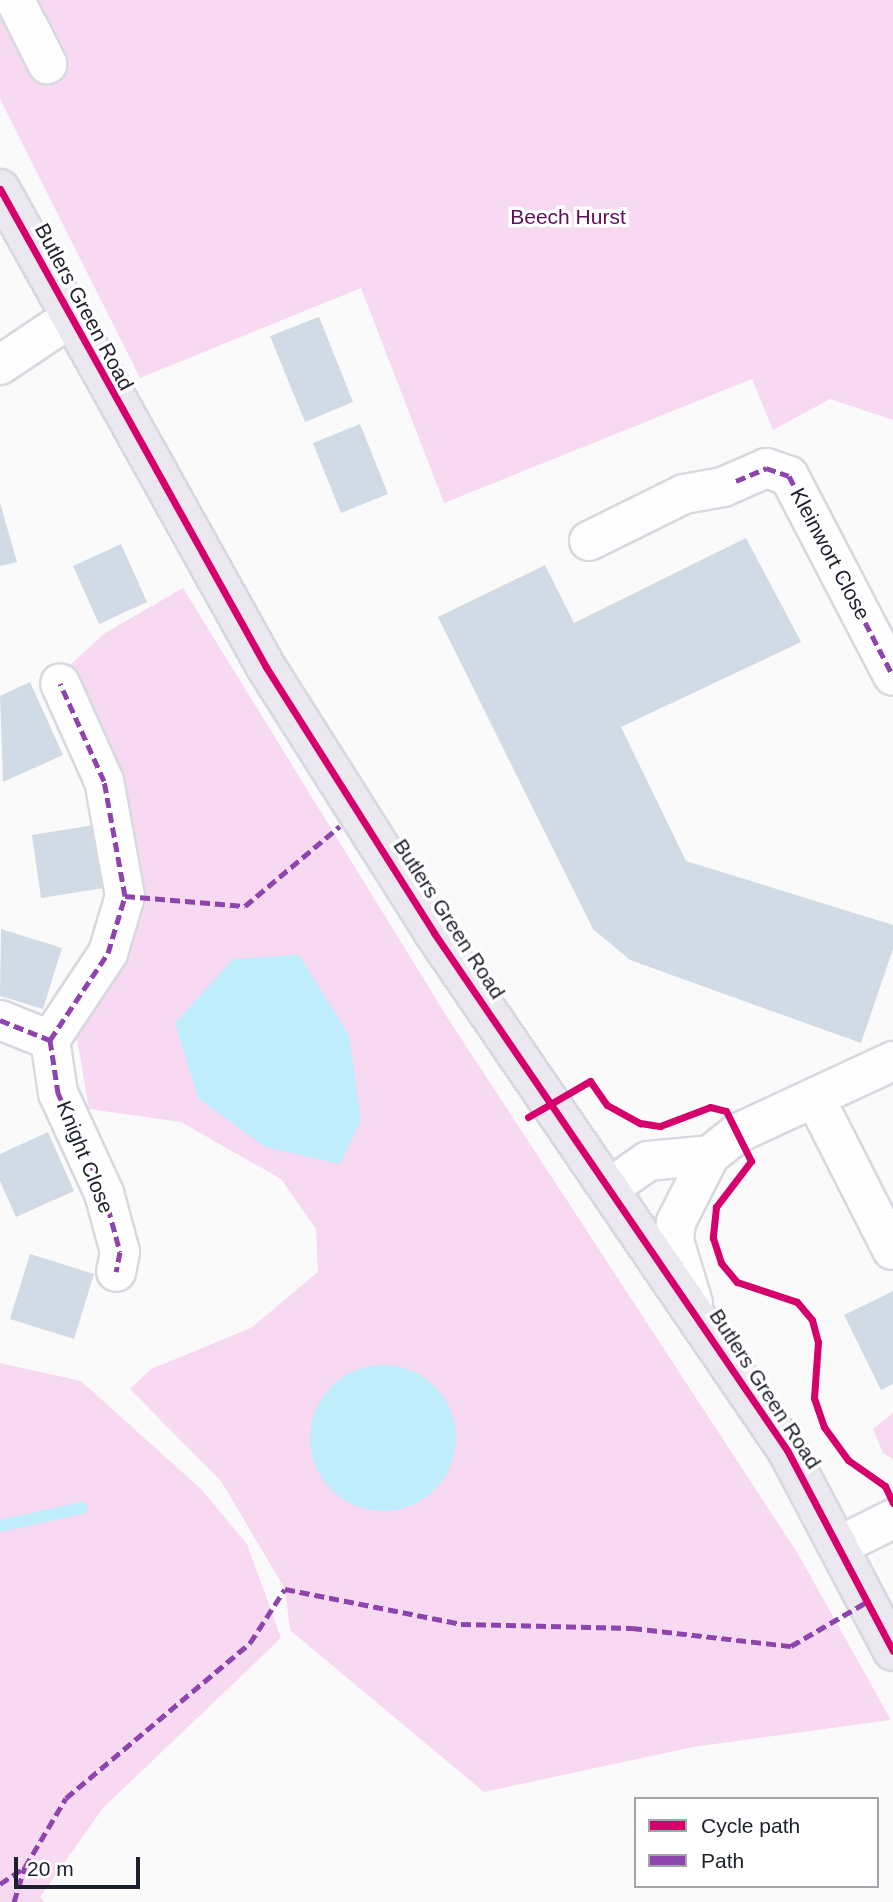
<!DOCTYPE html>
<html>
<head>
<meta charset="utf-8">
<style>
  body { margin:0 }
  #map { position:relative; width:893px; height:1902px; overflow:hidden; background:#fafafa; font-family:Arial,sans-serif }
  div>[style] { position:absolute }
  .green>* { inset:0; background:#f7d9f2 }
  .water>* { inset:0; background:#c0edfb }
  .round { border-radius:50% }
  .stream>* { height:12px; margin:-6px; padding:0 6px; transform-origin:6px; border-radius:6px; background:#c0edfb }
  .building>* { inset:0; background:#d0dbe5 }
  .roads { filter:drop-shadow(2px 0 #d8d9e0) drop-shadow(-2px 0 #d8d9e0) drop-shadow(0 2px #d8d9e0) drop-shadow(0 -2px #d8d9e0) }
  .minor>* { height:38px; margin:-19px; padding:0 19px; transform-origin:19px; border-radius:19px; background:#fefefe }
  .major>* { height:38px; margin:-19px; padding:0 19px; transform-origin:19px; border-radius:19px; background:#ece8f0 }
  .quiet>* { height:5px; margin-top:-2.5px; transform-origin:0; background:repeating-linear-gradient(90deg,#8e44ad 0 10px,transparent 0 15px) }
  .cycleway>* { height:7px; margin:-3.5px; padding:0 3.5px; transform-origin:3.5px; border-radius:3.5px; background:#d6006c }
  span { translate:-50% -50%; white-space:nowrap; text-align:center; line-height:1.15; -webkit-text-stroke:7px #fff; paint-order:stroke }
  .park-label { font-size:21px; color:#620b5b }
  .street-label { font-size:21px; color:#1c1f2c }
  .legend { position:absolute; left:634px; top:1797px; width:245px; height:91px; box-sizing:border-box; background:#fff; border:2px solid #a4a5ab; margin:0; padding:9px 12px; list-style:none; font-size:21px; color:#1c1f2c }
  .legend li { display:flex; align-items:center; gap:14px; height:35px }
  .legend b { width:35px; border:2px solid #a4a5ab }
  .scale { position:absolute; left:14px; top:1857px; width:126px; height:32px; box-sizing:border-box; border:4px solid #1c1f2c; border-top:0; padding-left:9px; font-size:21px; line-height:24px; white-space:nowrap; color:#1c1f2c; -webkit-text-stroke:5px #fff; paint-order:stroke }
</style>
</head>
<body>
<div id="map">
  <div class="green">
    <i style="clip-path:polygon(0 0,893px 0,893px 420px,830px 399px,773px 430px,752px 379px,444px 503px,361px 288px,140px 378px,0 99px)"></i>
    <i style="clip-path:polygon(183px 588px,449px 1020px,798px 1554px,891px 1720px,693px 1747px,484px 1792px,290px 1630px,285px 1589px,221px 1481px,130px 1389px,151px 1369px,251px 1328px,318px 1272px,316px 1229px,281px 1179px,181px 1122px,89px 1109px,76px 1033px,114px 983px,138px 865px,120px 767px,70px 665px,105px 633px)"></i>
    <i style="clip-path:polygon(0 1363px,81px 1381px,201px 1489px,247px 1544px,281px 1638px,103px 1808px,40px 1897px,45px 1902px,0 1902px)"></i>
    <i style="clip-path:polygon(893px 1413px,893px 1459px,883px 1453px,873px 1429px)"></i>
  </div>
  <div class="water">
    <i style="clip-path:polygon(299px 955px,349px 1035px,361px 1120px,340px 1164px,265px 1147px,198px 1098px,175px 1023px,233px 959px)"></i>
    <i class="round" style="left:310px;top:1365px;width:146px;height:146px"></i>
  </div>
  <div class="stream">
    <i style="left:0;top:1526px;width:84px;rotate:-12.4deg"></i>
  </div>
  <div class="building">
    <i style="clip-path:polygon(319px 317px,353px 402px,305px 422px,270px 336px)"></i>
    <i style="clip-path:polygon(360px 424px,388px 494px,341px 513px,313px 443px)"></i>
    <i style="clip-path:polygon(0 503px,17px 562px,0 566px)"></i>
    <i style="clip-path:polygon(746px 538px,801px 642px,621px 727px,686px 861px,893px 925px,893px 949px,861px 1043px,630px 960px,593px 929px,438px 617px,545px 565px,574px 623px)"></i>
    <i style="clip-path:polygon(121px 544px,147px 602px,99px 624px,73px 566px)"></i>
    <i style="clip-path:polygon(30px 682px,63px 755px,3px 782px,0 696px)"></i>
    <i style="clip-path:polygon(94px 825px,104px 888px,41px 898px,32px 835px)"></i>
    <i style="clip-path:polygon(1px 929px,62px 948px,43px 1009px,0 996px)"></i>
    <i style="clip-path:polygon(48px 1132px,74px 1191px,16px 1217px,0 1181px,0 1154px)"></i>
    <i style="clip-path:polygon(30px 1254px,94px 1274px,74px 1339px,10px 1319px)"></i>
    <i style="clip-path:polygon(893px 1291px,893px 1384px,881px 1390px,844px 1315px)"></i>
  </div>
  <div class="roads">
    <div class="minor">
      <i style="left:15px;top:0;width:72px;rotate:63.4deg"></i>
      <i style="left:0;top:365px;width:84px;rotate:-33.9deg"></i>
      <i style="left:589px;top:541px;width:106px;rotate:-26.3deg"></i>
      <i style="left:684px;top:494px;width:40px;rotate:-10deg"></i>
      <i style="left:723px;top:487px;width:47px;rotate:-23.8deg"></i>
      <i style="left:766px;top:468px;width:24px;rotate:19deg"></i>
      <i style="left:789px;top:476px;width:225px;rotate:62.5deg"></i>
      <i style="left:0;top:1020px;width:54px;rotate:21.8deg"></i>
      <i style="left:50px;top:1040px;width:105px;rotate:-56.3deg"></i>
      <i style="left:108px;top:953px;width:59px;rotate:-73.4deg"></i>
      <i style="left:125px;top:896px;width:117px;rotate:-100.3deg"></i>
      <i style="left:104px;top:781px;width:107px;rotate:-114.2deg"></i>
      <i style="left:50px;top:1040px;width:54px;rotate:81.4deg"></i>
      <i style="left:58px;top:1093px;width:110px;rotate:65.3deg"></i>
      <i style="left:104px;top:1193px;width:61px;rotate:74.8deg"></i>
      <i style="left:120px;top:1252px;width:20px;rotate:101deg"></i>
      <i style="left:816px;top:1100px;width:168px;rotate:63.1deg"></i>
      <i style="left:611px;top:1187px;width:45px;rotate:-35.1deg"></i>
      <i style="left:648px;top:1161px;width:62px;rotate:-5.5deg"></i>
      <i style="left:693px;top:1303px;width:65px;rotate:-107deg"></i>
      <i style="left:674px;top:1241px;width:19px;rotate:-84deg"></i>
      <i style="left:676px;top:1222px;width:75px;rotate:-63.1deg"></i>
      <i style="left:710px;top:1155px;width:36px;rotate:-38deg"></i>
      <i style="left:738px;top:1133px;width:171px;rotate:-24.9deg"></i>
      <i style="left:841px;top:1545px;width:58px;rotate:-26.6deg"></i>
    </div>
    <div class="major">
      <i style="left:0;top:189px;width:547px;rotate:60.9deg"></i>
      <i style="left:266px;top:667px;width:315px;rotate:57.7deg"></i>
      <i style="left:434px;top:933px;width:626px;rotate:55.68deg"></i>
      <i style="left:787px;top:1450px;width:227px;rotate:62.2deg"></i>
    </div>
  </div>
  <div class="quiet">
    <i style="left:736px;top:481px;width:33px;rotate:-23deg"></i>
    <i style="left:766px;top:468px;width:24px;rotate:19deg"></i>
    <i style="left:789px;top:476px;width:225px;rotate:62.5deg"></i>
    <i style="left:125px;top:896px;width:120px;rotate:4.8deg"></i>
    <i style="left:245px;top:906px;width:124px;rotate:-40.1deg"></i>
    <i style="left:0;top:1020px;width:54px;rotate:21.8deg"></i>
    <i style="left:50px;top:1040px;width:105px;rotate:-56.3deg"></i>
    <i style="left:108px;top:953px;width:59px;rotate:-73.4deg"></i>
    <i style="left:125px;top:896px;width:117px;rotate:-100.3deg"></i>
    <i style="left:104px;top:781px;width:107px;rotate:-114.2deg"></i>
    <i style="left:50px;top:1040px;width:54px;rotate:81.4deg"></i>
    <i style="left:58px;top:1093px;width:110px;rotate:65.3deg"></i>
    <i style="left:104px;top:1193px;width:61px;rotate:74.8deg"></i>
    <i style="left:120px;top:1252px;width:20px;rotate:101deg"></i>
    <i style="left:0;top:1884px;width:30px;rotate:-34deg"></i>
    <i style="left:14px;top:1902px;width:37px;rotate:-73deg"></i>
    <i style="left:25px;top:1867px;width:80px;rotate:-59.3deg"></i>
    <i style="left:66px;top:1798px;width:241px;rotate:-40.1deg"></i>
    <i style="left:250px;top:1643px;width:64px;rotate:-57.1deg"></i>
    <i style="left:285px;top:1589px;width:179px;rotate:11.2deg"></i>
    <i style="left:461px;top:1624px;width:171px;rotate:1.3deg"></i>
    <i style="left:632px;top:1628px;width:160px;rotate:6.5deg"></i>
    <i style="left:791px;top:1646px;width:91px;rotate:-30.2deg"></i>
  </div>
  <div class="cycleway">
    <i style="left:0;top:189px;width:547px;rotate:60.9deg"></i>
    <i style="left:266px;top:667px;width:315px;rotate:57.7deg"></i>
    <i style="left:434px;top:933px;width:626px;rotate:55.68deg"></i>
    <i style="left:787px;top:1450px;width:227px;rotate:62.2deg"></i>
    <i style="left:528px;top:1117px;width:72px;rotate:-30.1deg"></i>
    <i style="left:590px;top:1081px;width:29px;rotate:55deg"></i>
    <i style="left:607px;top:1105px;width:38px;rotate:29deg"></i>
    <i style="left:640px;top:1123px;width:20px;rotate:9deg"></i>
    <i style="left:660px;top:1126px;width:53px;rotate:-20.8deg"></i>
    <i style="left:710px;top:1107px;width:16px;rotate:14deg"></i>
    <i style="left:726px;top:1111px;width:56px;rotate:63.4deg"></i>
    <i style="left:751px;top:1161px;width:58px;rotate:127.3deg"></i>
    <i style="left:716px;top:1207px;width:31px;rotate:96deg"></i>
    <i style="left:713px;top:1238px;width:26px;rotate:72deg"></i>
    <i style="left:721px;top:1263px;width:25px;rotate:50deg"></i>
    <i style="left:737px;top:1282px;width:63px;rotate:18.4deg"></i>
    <i style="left:797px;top:1302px;width:23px;rotate:50deg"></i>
    <i style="left:812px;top:1320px;width:23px;rotate:75deg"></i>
    <i style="left:818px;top:1342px;width:56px;rotate:94.1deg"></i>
    <i style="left:814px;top:1398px;width:31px;rotate:71deg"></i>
    <i style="left:824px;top:1427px;width:41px;rotate:54deg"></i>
    <i style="left:848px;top:1460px;width:45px;rotate:35.1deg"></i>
    <i style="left:885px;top:1486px;width:19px;rotate:65deg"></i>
  </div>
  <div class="park-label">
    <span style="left:568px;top:217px">Beech Hurst</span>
  </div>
  <div class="street-label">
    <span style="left:84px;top:307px;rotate:62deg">Butlers Green Road</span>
    <span style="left:830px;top:554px;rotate:62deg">Kleinwort Close</span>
    <span style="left:449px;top:919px;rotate:57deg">Butlers Green Road</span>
    <span style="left:85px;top:1157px;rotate:68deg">Knight Close</span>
    <span style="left:765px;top:1389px;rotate:57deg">Butlers Green Road</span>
  </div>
  <ul class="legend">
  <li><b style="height:9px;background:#d6006c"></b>Cycle path</li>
  <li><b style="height:9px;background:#8e44ad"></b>Path</li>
  </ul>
  <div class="scale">20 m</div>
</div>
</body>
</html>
